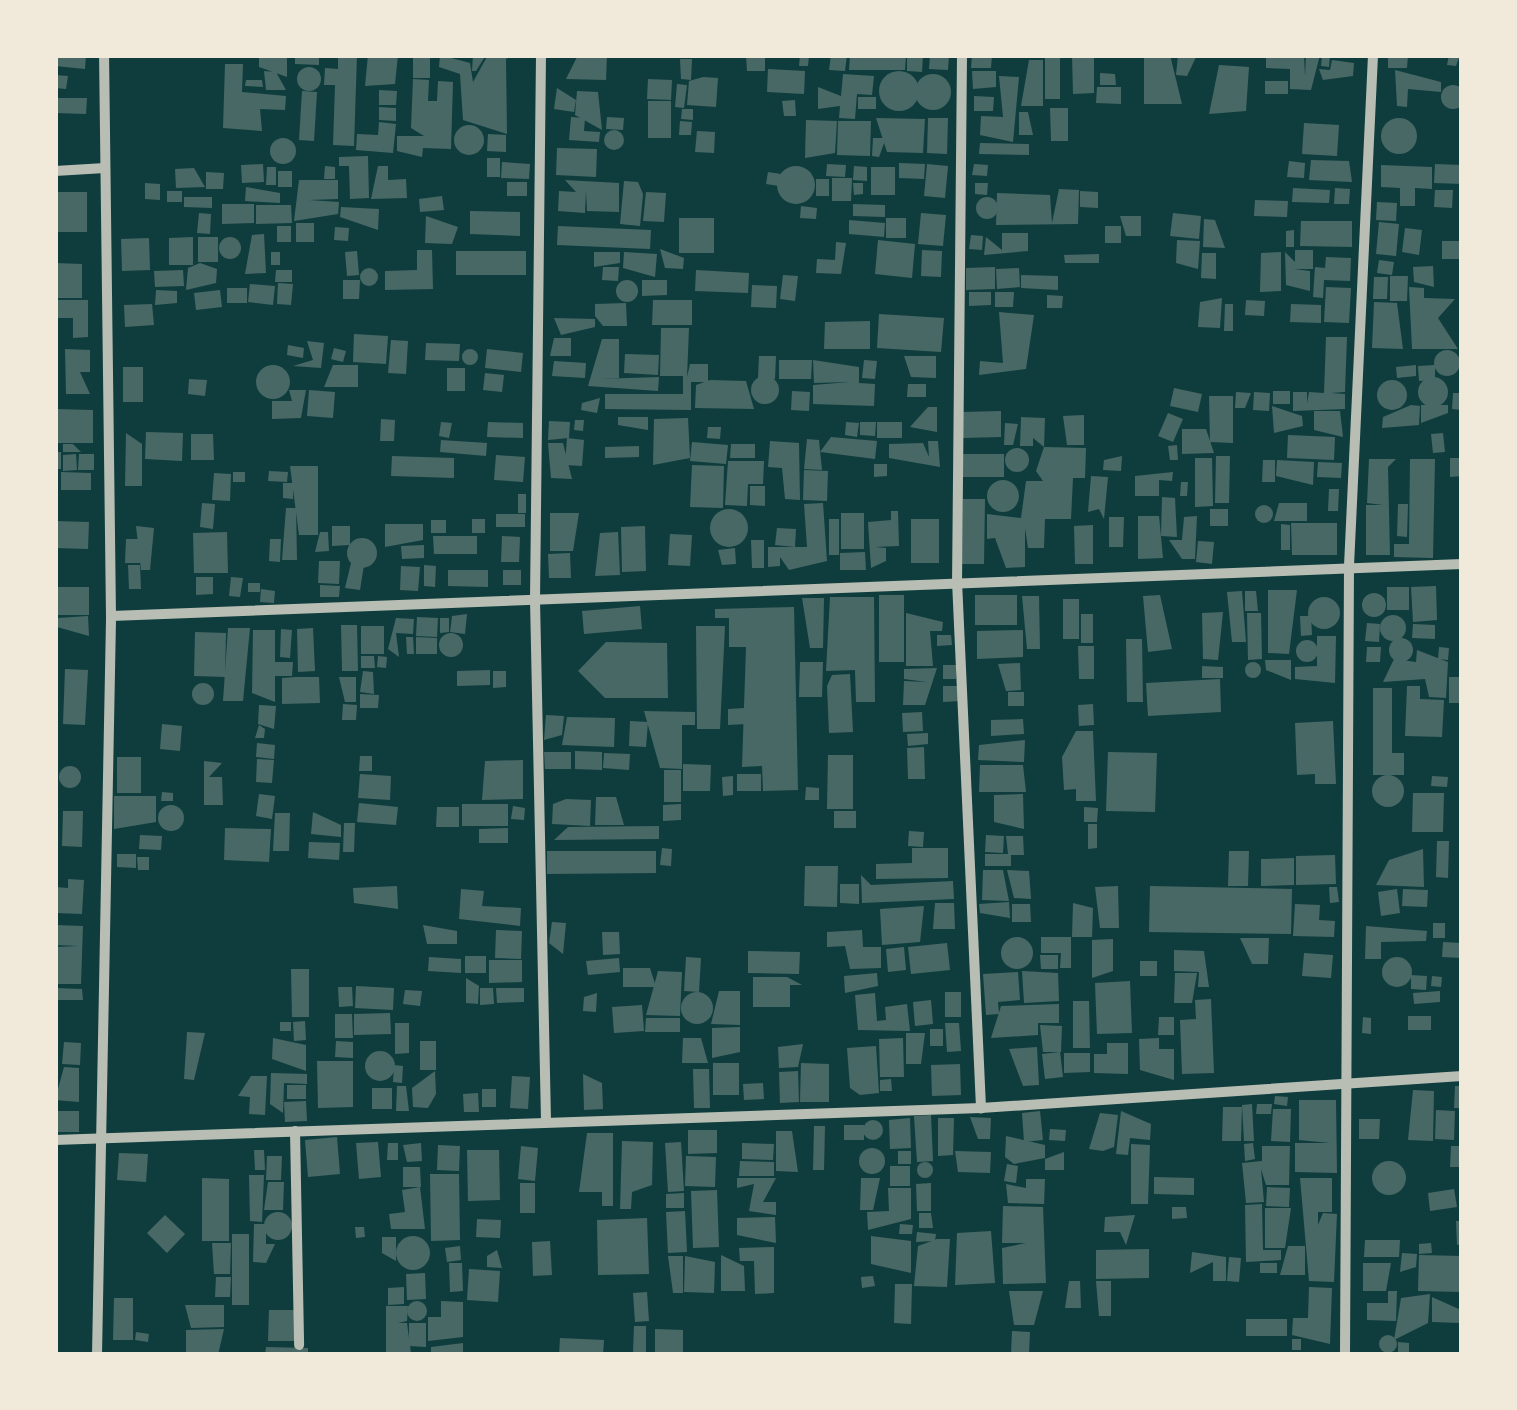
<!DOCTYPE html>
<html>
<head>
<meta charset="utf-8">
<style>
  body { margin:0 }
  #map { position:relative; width:1517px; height:1410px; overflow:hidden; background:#0f3d3e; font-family:"Archivo Narrow",sans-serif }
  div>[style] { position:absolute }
  .building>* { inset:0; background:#486865 }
  .round { border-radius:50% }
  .minor>* { height:10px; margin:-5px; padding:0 5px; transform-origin:5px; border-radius:5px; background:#b8beb3 }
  span { translate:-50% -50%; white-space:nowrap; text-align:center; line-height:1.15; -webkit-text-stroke:9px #f1e9da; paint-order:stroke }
  .frame { position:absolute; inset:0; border:58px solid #f1e9da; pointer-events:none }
</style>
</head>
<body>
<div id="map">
  <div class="building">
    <i style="clip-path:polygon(55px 55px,86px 55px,85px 69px,55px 66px)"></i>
    <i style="clip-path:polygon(259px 55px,287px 55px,287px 77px,259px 67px)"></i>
    <i style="clip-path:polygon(295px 55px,319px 55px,319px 65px,295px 64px)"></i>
    <i style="clip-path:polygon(338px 55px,357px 55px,354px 146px,333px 145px,335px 85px,324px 85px,325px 68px,338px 69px)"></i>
    <i style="clip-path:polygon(368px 55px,398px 55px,395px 84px,365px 86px)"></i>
    <i style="clip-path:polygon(413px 55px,430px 55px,430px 78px,413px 78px)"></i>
    <i style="clip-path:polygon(440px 55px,470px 63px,473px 82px,488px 55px,513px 55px,506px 59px,507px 134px,463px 120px,460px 74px,439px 67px)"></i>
    <i style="clip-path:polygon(473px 55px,486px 55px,476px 71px,472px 71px)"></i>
    <i style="clip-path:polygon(578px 55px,607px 55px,606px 80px,566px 79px)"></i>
    <i style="clip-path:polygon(746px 55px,765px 55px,765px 71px,747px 71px)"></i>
    <i style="clip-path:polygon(800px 55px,809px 56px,808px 66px,799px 66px)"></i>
    <i style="clip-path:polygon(831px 55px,847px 55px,845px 71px,829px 70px)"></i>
    <i style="clip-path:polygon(850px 55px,906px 55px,905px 70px,849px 70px)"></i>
    <i style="clip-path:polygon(907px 55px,923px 55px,922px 72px,907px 71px)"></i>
    <i style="clip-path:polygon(930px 55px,949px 55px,948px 70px,929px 69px)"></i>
    <i style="clip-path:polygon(972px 55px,992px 55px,991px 68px,971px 68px)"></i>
    <i style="clip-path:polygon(1072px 55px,1094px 55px,1094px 93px,1073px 94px)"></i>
    <i style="clip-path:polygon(1144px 55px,1170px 55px,1182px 104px,1144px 104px)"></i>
    <i style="clip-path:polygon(1178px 55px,1197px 55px,1187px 76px,1176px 75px)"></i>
    <i style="clip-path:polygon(1266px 55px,1304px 55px,1305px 76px,1306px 55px,1320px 55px,1311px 90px,1290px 89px,1290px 69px,1266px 68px)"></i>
    <i style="clip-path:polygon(1322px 55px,1330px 55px,1329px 67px,1321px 66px)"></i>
    <i style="clip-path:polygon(1388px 55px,1408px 55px,1407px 68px,1388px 68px)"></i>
    <i style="clip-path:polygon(1449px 55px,1460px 55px,1456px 66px,1447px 65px)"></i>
    <i style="clip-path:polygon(1045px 57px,1060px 57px,1060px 99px,1045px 99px)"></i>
    <i style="clip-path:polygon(680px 59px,692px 59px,691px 80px,681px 79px)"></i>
    <i style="clip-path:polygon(1029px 60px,1043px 60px,1043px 106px,1021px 106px)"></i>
    <i style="clip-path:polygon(1332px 60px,1354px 63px,1353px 76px,1323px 80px,1319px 69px,1330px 70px)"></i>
    <i style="clip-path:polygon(225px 64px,243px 64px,242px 92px,286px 96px,285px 110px,260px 109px,262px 131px,223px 128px)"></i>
    <i style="clip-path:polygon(1219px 65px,1249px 67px,1246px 111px,1209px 114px)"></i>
    <i class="round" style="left:297px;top:67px;width:24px;height:24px"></i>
    <i style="clip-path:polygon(768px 69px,805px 71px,804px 94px,767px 92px)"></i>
    <i style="clip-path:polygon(1395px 70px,1441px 82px,1441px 92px,1408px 89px,1407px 107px,1397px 106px)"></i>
    <i style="clip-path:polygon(264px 71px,276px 72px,286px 90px,266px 90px)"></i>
    <i style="clip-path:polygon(972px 71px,996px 71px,996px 87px,973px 89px)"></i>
    <i class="round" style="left:879px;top:71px;width:40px;height:40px"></i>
    <i style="clip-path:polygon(1100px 73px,1115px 74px,1116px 85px,1100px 85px)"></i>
    <i class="round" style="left:915px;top:74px;width:36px;height:36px"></i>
    <i style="clip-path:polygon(843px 74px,874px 76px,872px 95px,857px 94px,855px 119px,839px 118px,840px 106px,818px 109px,818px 87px,841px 96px)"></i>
    <i style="clip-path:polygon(55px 75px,68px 76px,66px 89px,55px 88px)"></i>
    <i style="clip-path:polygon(999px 76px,1019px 77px,1013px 142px,980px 135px,981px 116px,1003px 117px)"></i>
    <i style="clip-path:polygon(703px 77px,718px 78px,716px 107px,687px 105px,689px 81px)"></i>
    <i style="clip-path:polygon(413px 79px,429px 80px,428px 101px,437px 101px,438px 81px,453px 82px,451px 149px,423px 148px,422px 157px,397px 151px,397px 136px,424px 136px,411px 128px)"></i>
    <i style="clip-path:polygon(648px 79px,672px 80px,671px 100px,647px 99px)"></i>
    <i style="clip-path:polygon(246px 80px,262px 80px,263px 87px,245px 86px)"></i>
    <i style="clip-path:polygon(1265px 81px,1288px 81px,1288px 94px,1265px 94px)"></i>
    <i style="clip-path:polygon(677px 84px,687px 85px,684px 108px,675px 107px)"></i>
    <i class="round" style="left:1441px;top:85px;width:24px;height:24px"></i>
    <i style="clip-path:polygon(1097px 87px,1121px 87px,1121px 104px,1096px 103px)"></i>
    <i style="clip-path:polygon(557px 88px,576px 100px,574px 112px,554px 109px)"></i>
    <i style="clip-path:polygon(379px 90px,397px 91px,396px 105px,379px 105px)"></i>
    <i style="clip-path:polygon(302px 91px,317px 92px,314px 141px,299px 140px)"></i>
    <i style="clip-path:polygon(577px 91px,598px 92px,602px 130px,575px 115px)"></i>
    <i style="clip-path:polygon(974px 96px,994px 97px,993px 111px,974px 111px)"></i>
    <i style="clip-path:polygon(858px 97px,876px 97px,876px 109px,858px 109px)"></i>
    <i style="clip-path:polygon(55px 98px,87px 98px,86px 114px,55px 113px)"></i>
    <i style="clip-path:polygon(795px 100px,796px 116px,784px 116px,782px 101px)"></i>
    <i style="clip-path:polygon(648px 101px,671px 101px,671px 138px,648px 138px)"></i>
    <i style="clip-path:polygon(379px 107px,396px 108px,396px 121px,379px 120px)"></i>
    <i style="clip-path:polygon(1050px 108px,1068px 108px,1068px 141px,1051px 141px)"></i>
    <i style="clip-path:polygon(682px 109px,693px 109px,693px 120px,681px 119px)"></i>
    <i style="clip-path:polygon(1019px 112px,1028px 112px,1033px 135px,1019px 135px)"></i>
    <i style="clip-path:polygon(571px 117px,585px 118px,584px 131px,600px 132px,599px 142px,569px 140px)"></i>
    <i style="clip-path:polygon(607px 117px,624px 118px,623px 130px,606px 129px)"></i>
    <i style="clip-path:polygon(876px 118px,925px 119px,923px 153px,887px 152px)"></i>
    <i style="clip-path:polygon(928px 118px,948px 118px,947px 154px,927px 153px)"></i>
    <i class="round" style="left:1381px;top:118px;width:36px;height:36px"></i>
    <i style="clip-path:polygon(806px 120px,837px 121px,835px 153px,805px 158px)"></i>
    <i style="clip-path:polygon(680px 121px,692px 122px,691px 135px,679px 135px)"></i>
    <i style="clip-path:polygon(838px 121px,871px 121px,870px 156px,837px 155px)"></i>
    <i style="clip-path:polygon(379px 122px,396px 124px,393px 153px,356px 150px,357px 134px,378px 135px)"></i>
    <i style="clip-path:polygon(1304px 123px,1339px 125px,1337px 156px,1302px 154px)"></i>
    <i class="round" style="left:454px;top:125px;width:30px;height:30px"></i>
    <i class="round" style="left:604px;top:130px;width:20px;height:20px"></i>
    <i style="clip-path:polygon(697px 131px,715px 132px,714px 153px,695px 152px)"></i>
    <i style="clip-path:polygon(488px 134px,506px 135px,506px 152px,487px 151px)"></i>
    <i class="round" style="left:270px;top:138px;width:26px;height:26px"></i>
    <i style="clip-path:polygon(873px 138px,886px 138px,879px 157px,872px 156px)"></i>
    <i style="clip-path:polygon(980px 143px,1029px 144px,1029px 155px,979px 154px)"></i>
    <i style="clip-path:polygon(557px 148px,597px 149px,596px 177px,556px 175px)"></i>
    <i style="clip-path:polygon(368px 156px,369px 198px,350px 199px,349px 166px,339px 166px,339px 157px)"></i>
    <i style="clip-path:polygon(487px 158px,500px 158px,500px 177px,487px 177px)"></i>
    <i style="clip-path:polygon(1311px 160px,1349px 161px,1352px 182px,1309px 180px)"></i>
    <i style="clip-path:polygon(1289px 161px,1305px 163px,1304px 178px,1287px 177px)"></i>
    <i style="clip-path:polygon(502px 162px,530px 164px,529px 179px,501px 178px)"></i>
    <i style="clip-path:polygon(899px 163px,925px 164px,924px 179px,899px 178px)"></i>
    <i style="clip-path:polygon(263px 164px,264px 182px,242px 183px,241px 165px)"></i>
    <i style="clip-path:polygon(827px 164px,846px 165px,845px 177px,826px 176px)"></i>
    <i style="clip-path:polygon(927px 164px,948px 166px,945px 198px,924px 196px)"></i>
    <i style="clip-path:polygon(974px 164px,988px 165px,987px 176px,972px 175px)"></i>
    <i style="clip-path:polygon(1435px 164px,1462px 165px,1462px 184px,1434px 183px)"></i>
    <i style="clip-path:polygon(1381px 165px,1432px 167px,1432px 189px,1415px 188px,1415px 206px,1400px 206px,1400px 188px,1381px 187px)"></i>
    <i style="clip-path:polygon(325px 166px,335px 167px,335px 179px,324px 179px)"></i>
    <i style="clip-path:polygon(378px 166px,388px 166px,388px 180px,406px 179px,407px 198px,371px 199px)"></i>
    <i style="clip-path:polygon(854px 166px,867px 167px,867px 181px,853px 180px)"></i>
    <i class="round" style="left:777px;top:166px;width:38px;height:38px"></i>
    <i style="clip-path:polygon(267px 167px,276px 167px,276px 185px,266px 185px)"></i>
    <i style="clip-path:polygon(871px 167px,895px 167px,895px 195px,871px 195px)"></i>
    <i style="clip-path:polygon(194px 168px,205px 187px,176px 188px,175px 169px)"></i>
    <i style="clip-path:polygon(278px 171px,292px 171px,292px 187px,278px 187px)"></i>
    <i style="clip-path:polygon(206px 172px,224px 173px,223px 189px,206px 189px)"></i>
    <i style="clip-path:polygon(768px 172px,781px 174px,779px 186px,766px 184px)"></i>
    <i style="clip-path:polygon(832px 178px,852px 178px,851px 201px,832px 201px)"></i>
    <i style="clip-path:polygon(816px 179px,829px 179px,829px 196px,816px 196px)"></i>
    <i style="clip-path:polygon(299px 180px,338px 180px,338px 199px,309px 200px,339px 202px,338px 214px,294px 221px)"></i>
    <i style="clip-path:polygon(565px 180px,619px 183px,619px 212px,587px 211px,586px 191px,585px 213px,558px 211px,559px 191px,576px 192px)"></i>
    <i style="clip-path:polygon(624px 181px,638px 182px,643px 194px,640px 226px,620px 224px)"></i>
    <i style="clip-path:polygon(507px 182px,527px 182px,527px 196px,507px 196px)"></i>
    <i style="clip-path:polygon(145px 183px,160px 184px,160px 200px,145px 199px)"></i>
    <i style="clip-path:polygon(853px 183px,863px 183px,863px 194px,854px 195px)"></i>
    <i style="clip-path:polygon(975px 183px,988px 183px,987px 195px,975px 194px)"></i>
    <i style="clip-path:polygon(246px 187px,280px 193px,280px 203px,245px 201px)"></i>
    <i style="clip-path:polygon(1293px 188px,1330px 190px,1329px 203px,1292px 202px)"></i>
    <i style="clip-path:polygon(1335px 188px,1350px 189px,1349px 204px,1334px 204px)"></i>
    <i style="clip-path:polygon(1059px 189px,1079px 190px,1078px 224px,996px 225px,997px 193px,1050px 195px,1052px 223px)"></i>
    <i style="clip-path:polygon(1435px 190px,1453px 190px,1452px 208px,1434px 207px)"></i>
    <i style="clip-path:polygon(167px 191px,182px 191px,182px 202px,167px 202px)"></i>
    <i style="clip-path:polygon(1080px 191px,1098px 192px,1098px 208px,1080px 207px)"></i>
    <i style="clip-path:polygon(55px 192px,87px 192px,87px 232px,55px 232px)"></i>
    <i style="clip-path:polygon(646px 192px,666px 193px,664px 222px,643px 221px)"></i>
    <i style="clip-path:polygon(442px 196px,444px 210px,420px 212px,419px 199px)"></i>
    <i style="clip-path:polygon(184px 197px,212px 197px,212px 208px,184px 207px)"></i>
    <i class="round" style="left:976px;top:197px;width:22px;height:22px"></i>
    <i style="clip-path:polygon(1255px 200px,1288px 201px,1287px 217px,1254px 216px)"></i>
    <i style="clip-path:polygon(1377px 202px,1397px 203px,1396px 221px,1376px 220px)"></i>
    <i style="clip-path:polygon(222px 204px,254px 204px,254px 223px,222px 224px)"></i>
    <i style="clip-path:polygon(853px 204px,885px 205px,885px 217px,853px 216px)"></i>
    <i style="clip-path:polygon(256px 205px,291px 205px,292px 223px,256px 224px)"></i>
    <i style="clip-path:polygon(801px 206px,817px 208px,816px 219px,800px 218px)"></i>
    <i style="clip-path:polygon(341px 207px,379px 209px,378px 230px,340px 217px)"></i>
    <i style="clip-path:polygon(470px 211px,520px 212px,520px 236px,470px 234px)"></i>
    <i style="clip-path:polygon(199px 213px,211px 214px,210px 234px,197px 233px)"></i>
    <i style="clip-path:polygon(921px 213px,946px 215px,943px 246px,918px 244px)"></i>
    <i style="clip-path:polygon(1173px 213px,1201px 216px,1199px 239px,1170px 236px)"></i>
    <i style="clip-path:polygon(426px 216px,458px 227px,452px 244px,425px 243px)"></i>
    <i style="clip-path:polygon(1120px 216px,1141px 216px,1141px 236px,1126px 236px)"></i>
    <i style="clip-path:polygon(679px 218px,714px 218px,714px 253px,679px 253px)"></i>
    <i style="clip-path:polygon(886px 218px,906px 218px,906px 238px,886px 238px)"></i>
    <i style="clip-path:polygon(1204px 219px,1215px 220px,1225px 248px,1203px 247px)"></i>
    <i style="clip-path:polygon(849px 220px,885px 223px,884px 237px,849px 234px)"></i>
    <i style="clip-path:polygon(1301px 221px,1352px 221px,1352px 247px,1300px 246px)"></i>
    <i style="clip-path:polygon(1379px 222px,1399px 224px,1396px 256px,1376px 254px)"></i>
    <i style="clip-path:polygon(296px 223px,314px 223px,314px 242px,296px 242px)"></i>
    <i style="clip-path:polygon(277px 226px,291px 226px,291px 242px,277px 242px)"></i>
    <i style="clip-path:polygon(558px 226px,651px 230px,650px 249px,557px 245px)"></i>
    <i style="clip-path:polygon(1105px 226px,1121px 226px,1121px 243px,1105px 243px)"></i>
    <i style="clip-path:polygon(335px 227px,349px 228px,348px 241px,334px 240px)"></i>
    <i style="clip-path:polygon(1405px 228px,1422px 230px,1419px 255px,1402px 252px)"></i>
    <i style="clip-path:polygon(1294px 230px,1294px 247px,1286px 247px,1286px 231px)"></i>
    <i style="clip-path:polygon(1002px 233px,1028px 233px,1028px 251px,984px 255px,986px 237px,1002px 250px)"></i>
    <i style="clip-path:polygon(264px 234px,266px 273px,245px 274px,252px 235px)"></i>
    <i style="clip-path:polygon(971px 235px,983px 236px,982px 250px,969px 249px)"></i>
    <i class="round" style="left:219px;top:237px;width:22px;height:22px"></i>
    <i style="clip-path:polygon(193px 237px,193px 265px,169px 265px,169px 238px)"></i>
    <i style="clip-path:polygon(198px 237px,218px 237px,218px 262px,198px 262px)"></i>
    <i style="clip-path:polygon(149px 238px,150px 270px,122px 271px,121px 239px)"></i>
    <i style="clip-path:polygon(878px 240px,915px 244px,912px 278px,875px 274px)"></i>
    <i style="clip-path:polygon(1177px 240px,1200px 241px,1198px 269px,1176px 263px)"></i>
    <i style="clip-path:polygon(1442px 241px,1462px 241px,1462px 259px,1442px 259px)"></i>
    <i style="clip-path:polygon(836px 242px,846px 243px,841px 274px,816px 273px,817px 259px,835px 260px)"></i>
    <i style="clip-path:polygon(660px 249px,684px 258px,683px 269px,665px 268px)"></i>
    <i style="clip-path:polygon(417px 250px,432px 250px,433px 289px,385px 290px,385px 271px,417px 270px)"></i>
    <i style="clip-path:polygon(922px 250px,942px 251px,941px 277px,921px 276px)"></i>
    <i style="clip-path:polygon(1295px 250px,1313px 250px,1313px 269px,1294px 269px,1310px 271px,1310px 291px,1286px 285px,1285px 252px,1295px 262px)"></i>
    <i style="clip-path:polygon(357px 251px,359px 275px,347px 276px,345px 252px)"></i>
    <i style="clip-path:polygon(456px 251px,526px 251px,526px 275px,456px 275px)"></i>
    <i style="clip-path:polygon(271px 252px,280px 252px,280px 265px,271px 265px)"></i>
    <i style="clip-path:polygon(594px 252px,620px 252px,620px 263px,594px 267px)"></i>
    <i style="clip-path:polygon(624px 252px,657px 254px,655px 277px,623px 268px)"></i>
    <i style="clip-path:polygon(1281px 252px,1281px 291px,1260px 292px,1261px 253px)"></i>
    <i style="clip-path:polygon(1202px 253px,1216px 253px,1216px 279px,1201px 278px)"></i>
    <i style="clip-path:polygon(1099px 254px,1099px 263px,1065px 263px,1064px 255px)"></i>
    <i style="clip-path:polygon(1326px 257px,1351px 258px,1350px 281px,1324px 280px,1323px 298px,1313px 297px,1315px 267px,1325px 268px)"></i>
    <i style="clip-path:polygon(1379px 260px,1394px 262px,1392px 275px,1377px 273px)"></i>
    <i style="clip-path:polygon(55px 263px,82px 264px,82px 298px,55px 298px)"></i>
    <i style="clip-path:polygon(200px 263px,217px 269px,216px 283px,186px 290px,188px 268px)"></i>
    <i style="clip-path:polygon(1433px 266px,1434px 287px,1414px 282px,1413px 267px)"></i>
    <i style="clip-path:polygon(603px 267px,619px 267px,618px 281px,602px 280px)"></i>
    <i style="clip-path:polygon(995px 267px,995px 289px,966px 290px,966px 268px)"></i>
    <i class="round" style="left:360px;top:268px;width:18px;height:18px"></i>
    <i style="clip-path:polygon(1019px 268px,1020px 287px,997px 289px,996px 269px)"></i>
    <i style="clip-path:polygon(183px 270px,184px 286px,155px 287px,154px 271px)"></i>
    <i style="clip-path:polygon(276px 270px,292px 270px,292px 282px,275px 282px)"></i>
    <i style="clip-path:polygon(696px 270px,749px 273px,748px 293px,695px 291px)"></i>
    <i style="clip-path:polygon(783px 275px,798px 276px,795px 301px,780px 299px)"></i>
    <i style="clip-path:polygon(1021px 275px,1058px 276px,1058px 290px,1021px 288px)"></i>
    <i style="clip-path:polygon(1390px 276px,1408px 276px,1407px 301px,1390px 301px)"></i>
    <i style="clip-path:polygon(1374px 277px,1388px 277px,1387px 299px,1373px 299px)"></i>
    <i style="clip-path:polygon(343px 280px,360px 280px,359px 299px,343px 299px)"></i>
    <i style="clip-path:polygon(642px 280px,667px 280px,667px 295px,642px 296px)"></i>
    <i class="round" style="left:616px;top:280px;width:22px;height:22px"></i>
    <i style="clip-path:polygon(278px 283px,293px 284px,291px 305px,277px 304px)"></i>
    <i style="clip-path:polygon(250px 284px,275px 286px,273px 305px,248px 302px)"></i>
    <i style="clip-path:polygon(752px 285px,777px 286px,776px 308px,751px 307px)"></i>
    <i style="clip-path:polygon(1326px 287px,1351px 288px,1349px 323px,1324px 322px)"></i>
    <i style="clip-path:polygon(1409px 287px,1424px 288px,1424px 298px,1455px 299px,1438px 318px,1458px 349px,1412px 349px)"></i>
    <i style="clip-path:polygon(227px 288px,247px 288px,247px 303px,227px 303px)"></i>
    <i style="clip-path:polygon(156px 290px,177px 291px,177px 303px,155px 305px)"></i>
    <i style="clip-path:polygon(220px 290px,222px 307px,196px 310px,194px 293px)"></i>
    <i style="clip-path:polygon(969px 292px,991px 292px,991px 305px,969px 306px)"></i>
    <i style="clip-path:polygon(995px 292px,1014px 292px,1013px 307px,995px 307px)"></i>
    <i style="clip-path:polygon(1047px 295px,1063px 296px,1062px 308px,1047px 308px)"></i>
    <i style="clip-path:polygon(1222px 298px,1220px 328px,1198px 327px,1200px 302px)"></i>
    <i style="clip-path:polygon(55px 300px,88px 300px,88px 337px,73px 338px,73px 318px,55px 318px)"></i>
    <i style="clip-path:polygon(653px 300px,692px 300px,692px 325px,652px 325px)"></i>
    <i style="clip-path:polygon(1246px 300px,1265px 301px,1264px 316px,1245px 315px)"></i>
    <i style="clip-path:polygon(1374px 302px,1397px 303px,1403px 349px,1372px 348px)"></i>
    <i style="clip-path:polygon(626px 303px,627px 326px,603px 326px,595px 316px,595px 304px)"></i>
    <i style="clip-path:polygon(152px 304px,154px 325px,125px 327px,124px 305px)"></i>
    <i style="clip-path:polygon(1225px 304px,1233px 304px,1233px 331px,1224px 331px)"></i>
    <i style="clip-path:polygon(1291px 304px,1321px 305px,1321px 323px,1290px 322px)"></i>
    <i style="clip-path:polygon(999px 312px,1034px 315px,1026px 369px,979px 375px,980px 361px,1003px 363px)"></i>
    <i style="clip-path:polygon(879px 314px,944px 318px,941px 352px,877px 348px)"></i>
    <i style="clip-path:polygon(554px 318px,595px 319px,595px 327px,561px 335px)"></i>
    <i style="clip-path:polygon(870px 321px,870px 349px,824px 349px,825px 322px)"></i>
    <i style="clip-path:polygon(661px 328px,689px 328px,687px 377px,690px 364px,708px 364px,708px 382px,691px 382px,691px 410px,605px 409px,605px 394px,683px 394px,683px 376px,660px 376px)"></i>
    <i style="clip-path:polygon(354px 334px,388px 336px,386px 364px,353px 362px)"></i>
    <i style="clip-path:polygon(1326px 337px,1347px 337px,1345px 392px,1331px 393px,1345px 394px,1345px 409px,1293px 411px,1293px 392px,1307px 392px,1307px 403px,1309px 392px,1324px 393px)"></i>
    <i style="clip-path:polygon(554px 338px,571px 338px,571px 356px,550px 356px)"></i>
    <i style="clip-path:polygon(602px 339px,619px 339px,619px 378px,599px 379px,659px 377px,658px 391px,588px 386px)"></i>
    <i style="clip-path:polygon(391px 340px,408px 341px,406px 374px,388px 373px)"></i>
    <i style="clip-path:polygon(307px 341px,324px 343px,321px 368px,293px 366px,313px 360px)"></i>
    <i style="clip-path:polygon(426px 343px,460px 344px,459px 361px,425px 360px)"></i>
    <i style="clip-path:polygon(288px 345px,304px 348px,303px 358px,287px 355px)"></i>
    <i style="clip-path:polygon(334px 348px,346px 351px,343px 362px,331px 359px)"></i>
    <i style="clip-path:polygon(65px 349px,90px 350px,90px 372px,80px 372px,90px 394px,66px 394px)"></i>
    <i style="clip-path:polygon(487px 349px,523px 353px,521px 372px,485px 368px)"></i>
    <i class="round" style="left:462px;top:349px;width:16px;height:16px"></i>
    <i class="round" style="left:1434px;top:350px;width:26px;height:26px"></i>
    <i style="clip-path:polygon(625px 354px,659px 355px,658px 375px,624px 373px)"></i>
    <i style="clip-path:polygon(759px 356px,776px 356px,775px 379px,758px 378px)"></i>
    <i style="clip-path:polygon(904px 356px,936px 356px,936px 378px,911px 377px)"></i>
    <i style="clip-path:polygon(779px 360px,812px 360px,811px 379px,779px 379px)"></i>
    <i style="clip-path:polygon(813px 360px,859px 367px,859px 383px,875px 384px,874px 406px,813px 404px,813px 385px,850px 382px,814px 383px)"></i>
    <i style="clip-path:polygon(864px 360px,877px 361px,875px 379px,862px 378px)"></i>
    <i style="clip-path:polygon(554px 361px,586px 363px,585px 378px,552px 376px)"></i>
    <i style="clip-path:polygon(333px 365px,358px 365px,358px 387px,324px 387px)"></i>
    <i style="clip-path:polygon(1416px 365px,1416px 376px,1397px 378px,1396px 367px)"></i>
    <i style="clip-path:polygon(1435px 365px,1435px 380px,1419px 381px,1418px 366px)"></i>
    <i class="round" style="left:256px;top:365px;width:34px;height:34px"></i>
    <i style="clip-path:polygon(123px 367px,143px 367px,143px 402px,123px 402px)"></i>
    <i style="clip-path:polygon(447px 368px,465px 368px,465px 391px,447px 391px)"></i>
    <i style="clip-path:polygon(485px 373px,504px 375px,502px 392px,483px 390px)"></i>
    <i class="round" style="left:751px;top:376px;width:28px;height:28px"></i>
    <i class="round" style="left:1418px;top:377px;width:30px;height:30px"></i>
    <i style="clip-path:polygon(189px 379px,207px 380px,205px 396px,188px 394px)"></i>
    <i class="round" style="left:1377px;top:380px;width:30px;height:30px"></i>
    <i style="clip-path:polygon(710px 380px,746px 381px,754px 409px,695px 408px,696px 385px)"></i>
    <i style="clip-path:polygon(908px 384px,926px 384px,926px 397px,907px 397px)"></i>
    <i style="clip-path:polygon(1174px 388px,1202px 394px,1198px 412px,1170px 406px)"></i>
    <i style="clip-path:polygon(289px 390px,306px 390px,301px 418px,272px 419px,272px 401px,292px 401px)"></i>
    <i style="clip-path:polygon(309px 390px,335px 392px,333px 418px,307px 416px)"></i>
    <i style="clip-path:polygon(792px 391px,810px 392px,809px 411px,791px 410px)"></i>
    <i style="clip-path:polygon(1273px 391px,1290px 391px,1290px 404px,1273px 404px)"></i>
    <i style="clip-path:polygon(1236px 392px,1251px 393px,1245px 408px,1235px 408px)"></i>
    <i style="clip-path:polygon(1254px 392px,1270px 393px,1269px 411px,1253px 410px)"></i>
    <i style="clip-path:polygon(1453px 393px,1462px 393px,1462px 410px,1452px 409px)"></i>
    <i style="clip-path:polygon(1209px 396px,1233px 396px,1233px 443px,1210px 442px)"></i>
    <i style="clip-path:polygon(600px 398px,597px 413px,581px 410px,582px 403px)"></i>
    <i style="clip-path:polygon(1411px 405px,1420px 406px,1419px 425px,1382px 428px,1383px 417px)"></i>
    <i style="clip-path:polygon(1421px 405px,1448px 405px,1448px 413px,1421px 423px)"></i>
    <i style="clip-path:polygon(1272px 406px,1302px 416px,1303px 426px,1274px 433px)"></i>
    <i style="clip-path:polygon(928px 407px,937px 407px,937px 432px,910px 427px)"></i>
    <i style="clip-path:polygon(55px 409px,93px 410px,93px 443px,55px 443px)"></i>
    <i style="clip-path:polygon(1001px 411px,1001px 437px,963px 438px,962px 412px)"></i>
    <i style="clip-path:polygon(1314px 411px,1340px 411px,1343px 437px,1314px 430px)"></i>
    <i style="clip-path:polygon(1168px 413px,1183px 419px,1173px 442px,1158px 436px)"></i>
    <i style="clip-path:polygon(1084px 415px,1084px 445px,1067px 445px,1063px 416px)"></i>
    <i style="clip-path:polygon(618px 417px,648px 417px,648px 430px,618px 425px)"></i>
    <i style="clip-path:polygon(1021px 417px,1045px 418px,1044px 447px,1033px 438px,1033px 446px,1020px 446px)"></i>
    <i style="clip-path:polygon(688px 418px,690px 458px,653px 465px,654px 419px)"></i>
    <i style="clip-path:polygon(381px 419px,395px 420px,394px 441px,380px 441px)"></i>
    <i style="clip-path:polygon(575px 420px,584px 420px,583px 431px,574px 430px)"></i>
    <i style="clip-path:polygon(549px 421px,570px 422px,569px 438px,548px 440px)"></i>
    <i style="clip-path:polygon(441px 422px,452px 423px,449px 438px,439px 436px)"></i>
    <i style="clip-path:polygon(488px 422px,523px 423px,523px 438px,487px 437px)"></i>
    <i style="clip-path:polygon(846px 422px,859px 423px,857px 437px,845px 435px)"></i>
    <i style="clip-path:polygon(860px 422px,876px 422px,875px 436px,860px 435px)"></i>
    <i style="clip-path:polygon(877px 422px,902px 422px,902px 438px,877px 438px)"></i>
    <i style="clip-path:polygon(1005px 423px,1018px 424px,1013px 445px,1004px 445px)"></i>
    <i style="clip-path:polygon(708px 427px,721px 427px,720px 439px,707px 438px)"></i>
    <i style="clip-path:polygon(1182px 429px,1206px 429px,1214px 453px,1182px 454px)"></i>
    <i style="clip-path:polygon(146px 432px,183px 433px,182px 461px,145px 459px)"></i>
    <i style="clip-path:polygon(126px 433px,142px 444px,142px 486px,125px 486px)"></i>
    <i style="clip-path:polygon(1443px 433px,1445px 452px,1433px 453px,1431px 434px)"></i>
    <i style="clip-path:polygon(191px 434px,213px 434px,214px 460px,191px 460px)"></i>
    <i style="clip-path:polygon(1288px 435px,1335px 437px,1334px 460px,1287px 458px)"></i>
    <i style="clip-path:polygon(831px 437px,877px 441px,875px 459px,820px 452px)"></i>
    <i style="clip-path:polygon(567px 438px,584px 440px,582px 466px,565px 465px)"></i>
    <i style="clip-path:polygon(807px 439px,819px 440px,822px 470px,804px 469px)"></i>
    <i style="clip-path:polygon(441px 440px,487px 443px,486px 456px,440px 452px)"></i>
    <i style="clip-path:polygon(770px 441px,799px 443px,800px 500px,785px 499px,782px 468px,768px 467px)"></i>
    <i style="clip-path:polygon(928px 441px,938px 441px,940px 467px,889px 458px,889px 444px,923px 443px,929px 457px)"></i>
    <i style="clip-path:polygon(692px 442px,728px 445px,726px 464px,690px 461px)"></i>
    <i style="clip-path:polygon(548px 443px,563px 443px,572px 479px,551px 478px)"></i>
    <i style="clip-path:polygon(63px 444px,73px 444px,81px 452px,63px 452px)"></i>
    <i style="clip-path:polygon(731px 444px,755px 444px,755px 458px,730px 458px)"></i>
    <i style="clip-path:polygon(1177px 445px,1178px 460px,1170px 460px,1168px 446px)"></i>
    <i style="clip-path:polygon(639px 446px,639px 457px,605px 458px,605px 447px)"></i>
    <i style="clip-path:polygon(1044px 447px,1086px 448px,1085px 478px,1073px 478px,1071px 519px,1045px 519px,1044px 548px,1028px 548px,1025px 528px,1025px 567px,1006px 568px,995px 538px,987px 539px,987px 514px,1021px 518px,1026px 481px,1043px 481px,1036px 471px)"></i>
    <i class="round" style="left:1005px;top:448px;width:24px;height:24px"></i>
    <i style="clip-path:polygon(55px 452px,61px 452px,61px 469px,55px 469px)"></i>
    <i style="clip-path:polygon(76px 454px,77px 470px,63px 471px,63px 455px)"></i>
    <i style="clip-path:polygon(79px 454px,94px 454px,94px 470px,78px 470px)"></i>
    <i style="clip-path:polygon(960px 454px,1004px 454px,1004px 477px,960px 477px)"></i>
    <i style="clip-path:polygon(496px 455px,525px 457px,523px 482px,494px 480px)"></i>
    <i style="clip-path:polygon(392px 456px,454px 458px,454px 478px,391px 476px)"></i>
    <i style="clip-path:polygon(1122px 456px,1121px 471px,1103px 470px,1104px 460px)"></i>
    <i style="clip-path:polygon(1216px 456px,1230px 456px,1229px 503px,1215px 503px)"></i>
    <i style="clip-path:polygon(1195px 458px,1212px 458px,1213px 506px,1195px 507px)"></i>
    <i style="clip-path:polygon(1450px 458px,1462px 458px,1462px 476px,1450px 477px)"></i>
    <i style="clip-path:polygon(1369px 459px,1396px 459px,1388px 467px,1390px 555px,1366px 555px,1366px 505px,1383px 505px,1367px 503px)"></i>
    <i style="clip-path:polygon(1410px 459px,1435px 459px,1433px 558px,1394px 557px,1394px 544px,1409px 544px)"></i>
    <i style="clip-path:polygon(1263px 460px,1275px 460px,1275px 482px,1262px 482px)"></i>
    <i style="clip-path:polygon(1277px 460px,1314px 462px,1313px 485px,1276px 476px)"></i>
    <i style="clip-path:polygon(728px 461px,764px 461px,763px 484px,748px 484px,747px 506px,725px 505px)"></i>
    <i style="clip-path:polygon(1318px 462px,1342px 463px,1341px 478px,1317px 477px)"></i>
    <i style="clip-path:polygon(874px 464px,887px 464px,887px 476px,874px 477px)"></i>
    <i style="clip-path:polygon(692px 465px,724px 466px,723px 508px,690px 507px)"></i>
    <i style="clip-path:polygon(290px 466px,318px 466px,318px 535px,299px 535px)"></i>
    <i style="clip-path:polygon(804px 470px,828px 471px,827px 501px,803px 500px)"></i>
    <i style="clip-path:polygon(269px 471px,288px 472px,287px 482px,268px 481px)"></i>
    <i style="clip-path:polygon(61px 472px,91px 473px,91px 490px,61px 490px)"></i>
    <i style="clip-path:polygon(233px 472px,245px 472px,245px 482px,233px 482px)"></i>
    <i style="clip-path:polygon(1173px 472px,1172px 481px,1159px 480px,1159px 496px,1135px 496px,1135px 476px)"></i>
    <i style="clip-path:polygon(214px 473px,231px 474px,230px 501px,212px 500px)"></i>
    <i style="clip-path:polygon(1091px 476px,1108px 477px,1104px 519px,1099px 509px,1088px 512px)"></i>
    <i class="round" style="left:987px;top:480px;width:32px;height:32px"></i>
    <i style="clip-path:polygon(1181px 482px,1188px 482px,1187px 496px,1180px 496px)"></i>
    <i style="clip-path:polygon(283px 483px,293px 483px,293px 499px,283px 498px)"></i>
    <i style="clip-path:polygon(750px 486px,765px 486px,765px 506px,750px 505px)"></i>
    <i style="clip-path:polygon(1329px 489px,1339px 489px,1338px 511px,1328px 511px)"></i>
    <i style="clip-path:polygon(518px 494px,526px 494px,526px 513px,518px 513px)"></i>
    <i style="clip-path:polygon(1162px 497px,1175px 498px,1177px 537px,1161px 536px)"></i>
    <i style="clip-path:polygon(963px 499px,985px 499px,984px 564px,962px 564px)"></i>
    <i style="clip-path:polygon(202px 503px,215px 504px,213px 529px,200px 527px)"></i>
    <i style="clip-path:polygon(823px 503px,827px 561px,789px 570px,780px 557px,780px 566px,768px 567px,768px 547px,807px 547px,804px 504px)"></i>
    <i style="clip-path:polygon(1279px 503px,1307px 503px,1307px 521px,1274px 521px)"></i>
    <i style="clip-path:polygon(1398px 504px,1408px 504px,1407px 537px,1397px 536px)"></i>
    <i class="round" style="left:1255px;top:505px;width:18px;height:18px"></i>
    <i style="clip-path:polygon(286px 508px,296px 508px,297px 560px,282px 560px)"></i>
    <i class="round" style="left:710px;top:509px;width:38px;height:38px"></i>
    <i style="clip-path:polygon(1210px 509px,1228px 509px,1228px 526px,1210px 526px)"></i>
    <i style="clip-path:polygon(891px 511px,898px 511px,899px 546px,875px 547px,886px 548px,886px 561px,871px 568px,868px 522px,891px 520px)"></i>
    <i style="clip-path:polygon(550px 513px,579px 513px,573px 551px,550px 551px)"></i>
    <i style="clip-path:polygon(841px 513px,864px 513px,864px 549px,841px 549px)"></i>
    <i style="clip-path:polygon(496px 514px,525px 514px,525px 527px,496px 527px)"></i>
    <i style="clip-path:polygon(1138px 516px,1159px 516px,1163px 558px,1138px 559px)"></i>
    <i style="clip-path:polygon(1197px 516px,1195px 559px,1182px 559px,1169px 540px,1182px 540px,1184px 517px)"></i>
    <i style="clip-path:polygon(1109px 517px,1124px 517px,1123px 547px,1109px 547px)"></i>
    <i style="clip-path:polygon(472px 519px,485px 519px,485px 533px,472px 533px)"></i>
    <i style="clip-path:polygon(829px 519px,839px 519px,839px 555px,829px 555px)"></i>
    <i style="clip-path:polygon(911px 519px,939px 519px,939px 563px,911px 563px)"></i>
    <i style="clip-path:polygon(431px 520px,446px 520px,446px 533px,431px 533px)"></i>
    <i style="clip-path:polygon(55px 521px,89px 522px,88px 549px,55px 548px)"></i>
    <i style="clip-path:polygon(1291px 523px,1337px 523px,1337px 555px,1292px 555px)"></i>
    <i style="clip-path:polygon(385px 524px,423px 524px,423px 540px,385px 547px)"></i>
    <i style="clip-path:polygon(1281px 524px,1290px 525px,1290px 550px,1281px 550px)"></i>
    <i style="clip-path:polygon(1093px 525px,1093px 564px,1075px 564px,1074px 526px)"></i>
    <i style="clip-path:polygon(136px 526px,154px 528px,150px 570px,141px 570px)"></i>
    <i style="clip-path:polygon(332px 526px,350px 526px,350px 545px,332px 546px)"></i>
    <i style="clip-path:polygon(645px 526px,646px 571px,622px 572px,621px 527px)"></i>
    <i style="clip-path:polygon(777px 528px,796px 529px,795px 547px,775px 545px)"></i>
    <i style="clip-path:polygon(227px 532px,228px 573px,194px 573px,193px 533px)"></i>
    <i style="clip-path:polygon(320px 532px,328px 532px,329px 551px,315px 552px)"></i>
    <i style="clip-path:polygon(618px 532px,620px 575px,595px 576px,600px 533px)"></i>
    <i style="clip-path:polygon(670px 534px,692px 535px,690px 566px,668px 565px)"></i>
    <i style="clip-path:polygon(433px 536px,477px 536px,477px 554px,434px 554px)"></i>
    <i style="clip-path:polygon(502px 536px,520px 537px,519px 562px,501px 562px)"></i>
    <i class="round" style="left:347px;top:538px;width:30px;height:30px"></i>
    <i style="clip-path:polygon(126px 539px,141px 539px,141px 563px,125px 563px)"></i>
    <i style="clip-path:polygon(270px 539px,281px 539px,280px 562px,269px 561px)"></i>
    <i style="clip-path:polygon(751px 540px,764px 540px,764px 568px,752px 568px)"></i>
    <i style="clip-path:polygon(1198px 541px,1214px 542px,1212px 564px,1196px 562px)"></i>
    <i style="clip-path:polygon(424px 545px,424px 558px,402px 559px,401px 546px)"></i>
    <i style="clip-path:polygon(735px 548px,736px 564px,722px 565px,718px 550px)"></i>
    <i style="clip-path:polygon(865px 552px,866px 570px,840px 570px,840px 553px)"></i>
    <i style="clip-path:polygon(570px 553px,571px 578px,549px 578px,548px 554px)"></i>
    <i style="clip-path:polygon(319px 561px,340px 561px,339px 584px,318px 583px)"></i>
    <i style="clip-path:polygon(351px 563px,364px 565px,360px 590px,345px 588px)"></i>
    <i style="clip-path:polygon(128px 565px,140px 565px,141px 589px,129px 589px)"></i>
    <i style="clip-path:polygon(424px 565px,436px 566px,435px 587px,424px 586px)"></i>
    <i style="clip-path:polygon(401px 566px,420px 567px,418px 591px,400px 590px)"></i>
    <i style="clip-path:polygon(448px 570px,488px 570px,488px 587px,448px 586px)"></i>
    <i style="clip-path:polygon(503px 570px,521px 570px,521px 585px,503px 585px)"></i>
    <i style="clip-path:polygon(196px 577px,213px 577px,213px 594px,196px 595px)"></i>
    <i style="clip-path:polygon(231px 577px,243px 578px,240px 597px,229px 596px)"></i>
    <i style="clip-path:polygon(248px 583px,260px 583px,260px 592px,248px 592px)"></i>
    <i style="clip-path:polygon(320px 585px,340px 586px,339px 597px,320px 597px)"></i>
    <i style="clip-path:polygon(1436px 586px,1437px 620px,1413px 622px,1411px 587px)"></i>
    <i style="clip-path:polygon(55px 587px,89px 587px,89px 615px,55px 615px)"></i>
    <i style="clip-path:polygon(1387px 587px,1409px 587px,1409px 610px,1387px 610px)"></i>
    <i style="clip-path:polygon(261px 589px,275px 591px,274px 603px,260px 602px)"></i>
    <i style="clip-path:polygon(1268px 590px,1297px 590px,1289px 654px,1268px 653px)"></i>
    <i style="clip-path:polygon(1242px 591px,1246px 642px,1232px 642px,1227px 592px)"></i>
    <i style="clip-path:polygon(1245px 591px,1256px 591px,1258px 611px,1245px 611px)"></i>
    <i class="round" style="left:1362px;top:593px;width:24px;height:24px"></i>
    <i style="clip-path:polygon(879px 595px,904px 595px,904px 662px,879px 662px)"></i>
    <i style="clip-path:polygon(975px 595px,1017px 595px,1017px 625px,975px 625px)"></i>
    <i style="clip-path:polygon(1160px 595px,1172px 649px,1148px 652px,1143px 596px)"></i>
    <i style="clip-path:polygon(1022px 596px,1039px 596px,1040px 649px,1027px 649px)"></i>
    <i class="round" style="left:1308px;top:597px;width:32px;height:32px"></i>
    <i style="clip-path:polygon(830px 597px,874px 597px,875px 702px,856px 702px,855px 670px,826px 671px)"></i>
    <i style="clip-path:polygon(802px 598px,824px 598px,823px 648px,810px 648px)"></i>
    <i style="clip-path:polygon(1063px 599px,1079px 599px,1079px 639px,1063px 639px)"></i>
    <i style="clip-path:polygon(640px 606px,642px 629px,584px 634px,582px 611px)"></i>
    <i style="clip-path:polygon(794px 607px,798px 790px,763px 791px,762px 766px,742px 767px,746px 647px,729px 647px,729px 618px,715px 618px,715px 609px)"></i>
    <i style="clip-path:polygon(1223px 612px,1218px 660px,1203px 659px,1202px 613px)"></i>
    <i style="clip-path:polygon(906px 613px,943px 622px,942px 631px,930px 631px,933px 666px,906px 666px)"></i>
    <i style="clip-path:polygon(1247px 613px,1261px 613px,1262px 659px,1248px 660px)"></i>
    <i style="clip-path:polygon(467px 614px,465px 634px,450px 632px,452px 616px)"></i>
    <i style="clip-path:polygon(1081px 614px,1093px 614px,1093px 643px,1081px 643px)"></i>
    <i class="round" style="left:1380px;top:615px;width:26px;height:26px"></i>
    <i style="clip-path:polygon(88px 616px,89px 636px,57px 627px,57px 618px)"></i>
    <i style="clip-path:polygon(1300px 616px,1311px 616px,1312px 635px,1301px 636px)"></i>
    <i style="clip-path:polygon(417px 617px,438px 618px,437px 637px,416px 636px)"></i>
    <i style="clip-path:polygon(396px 618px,414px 619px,413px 634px,396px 633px,399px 657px,388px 649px)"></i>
    <i style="clip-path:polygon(440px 618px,449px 618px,449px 632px,440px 633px)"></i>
    <i style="clip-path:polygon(1367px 623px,1380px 624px,1379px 642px,1365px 641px)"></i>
    <i style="clip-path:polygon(1413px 624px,1435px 625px,1435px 639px,1412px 638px)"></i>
    <i style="clip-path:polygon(341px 625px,357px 625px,358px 671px,342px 671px)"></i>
    <i style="clip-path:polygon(361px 626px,384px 626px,384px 654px,361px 654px)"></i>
    <i style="clip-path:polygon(696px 626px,725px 626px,720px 729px,697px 729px)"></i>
    <i style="clip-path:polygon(228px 628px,250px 628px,243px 701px,223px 701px)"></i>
    <i style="clip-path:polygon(313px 628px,315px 671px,298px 672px,297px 629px)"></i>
    <i style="clip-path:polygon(281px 629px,292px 630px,290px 658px,280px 657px)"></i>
    <i style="clip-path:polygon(253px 630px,275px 630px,275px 662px,293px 662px,292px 676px,275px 676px,275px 702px,252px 693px)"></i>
    <i style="clip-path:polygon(1023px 630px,1023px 657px,977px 659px,977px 631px)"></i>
    <i style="clip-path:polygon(195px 632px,226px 633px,225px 677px,194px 676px)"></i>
    <i class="round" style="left:439px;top:633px;width:24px;height:24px"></i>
    <i style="clip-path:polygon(937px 635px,951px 635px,952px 645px,937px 646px)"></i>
    <i style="clip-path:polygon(1317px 636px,1336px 636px,1335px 683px,1295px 679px,1295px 667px,1317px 666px)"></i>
    <i style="clip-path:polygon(406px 637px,413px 637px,414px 654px,407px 654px)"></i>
    <i style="clip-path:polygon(416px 637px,437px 638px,437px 654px,416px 654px)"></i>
    <i class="round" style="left:1389px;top:638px;width:24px;height:24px"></i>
    <i style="clip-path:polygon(1126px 639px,1142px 639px,1143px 702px,1127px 702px)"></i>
    <i class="round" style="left:1296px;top:640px;width:22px;height:22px"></i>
    <i style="clip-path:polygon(606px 642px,667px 643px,668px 698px,605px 698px,578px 671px)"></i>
    <i style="clip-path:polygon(1078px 646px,1094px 646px,1094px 679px,1079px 679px)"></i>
    <i style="clip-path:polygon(1367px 647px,1381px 647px,1380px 662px,1366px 662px)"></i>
    <i style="clip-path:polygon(1439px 647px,1449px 648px,1448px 660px,1438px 659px)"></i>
    <i style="clip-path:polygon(1417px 650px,1448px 662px,1446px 698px,1429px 697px,1425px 679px,1383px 682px,1394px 659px,1416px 662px)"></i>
    <i style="clip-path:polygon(361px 656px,374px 656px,375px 668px,361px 668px)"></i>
    <i style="clip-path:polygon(378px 656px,387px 657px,386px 668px,377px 667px)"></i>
    <i style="clip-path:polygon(1265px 660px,1291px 660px,1291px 680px,1266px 670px)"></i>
    <i class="round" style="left:1245px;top:662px;width:16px;height:16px"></i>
    <i style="clip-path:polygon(800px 662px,823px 662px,822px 697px,799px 697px)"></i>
    <i style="clip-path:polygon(1020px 663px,1021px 690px,1006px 691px,998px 664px)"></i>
    <i style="clip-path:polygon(943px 665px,956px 665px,956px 679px,943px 679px)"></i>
    <i style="clip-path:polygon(1202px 666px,1223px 667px,1223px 678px,1202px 678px)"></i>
    <i style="clip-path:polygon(937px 668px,925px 705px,903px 705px,904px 681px,927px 682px,904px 679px,904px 669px)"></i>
    <i style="clip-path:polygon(65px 669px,88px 670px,85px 725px,63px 724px)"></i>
    <i style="clip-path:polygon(490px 670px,490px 685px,457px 686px,457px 671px)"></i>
    <i style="clip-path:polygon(363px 671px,373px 672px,374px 694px,360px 692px)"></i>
    <i style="clip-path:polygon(493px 671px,506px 671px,506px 687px,493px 688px)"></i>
    <i style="clip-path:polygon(850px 674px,853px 732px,829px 733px,827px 686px,832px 675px)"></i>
    <i style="clip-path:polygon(296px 677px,319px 677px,320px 703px,282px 704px,282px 678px)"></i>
    <i style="clip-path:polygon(339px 677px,356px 677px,356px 702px,345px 702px)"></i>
    <i style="clip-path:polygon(1449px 677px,1460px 677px,1460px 703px,1449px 703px)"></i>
    <i style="clip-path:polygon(1220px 679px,1221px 712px,1148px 716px,1146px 683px)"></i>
    <i class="round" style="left:192px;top:683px;width:22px;height:22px"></i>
    <i style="clip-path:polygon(943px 686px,961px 686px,961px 701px,943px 702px)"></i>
    <i style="clip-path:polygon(1407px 686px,1420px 686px,1420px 699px,1444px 700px,1442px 737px,1405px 736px)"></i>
    <i style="clip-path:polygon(1373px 688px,1392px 688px,1392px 753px,1404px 753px,1404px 775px,1373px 775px)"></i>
    <i style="clip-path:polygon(1008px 692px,1024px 692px,1024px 706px,1008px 706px)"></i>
    <i style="clip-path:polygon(360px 694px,379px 695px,378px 708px,360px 708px)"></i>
    <i style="clip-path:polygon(343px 704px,357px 705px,356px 720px,342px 720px)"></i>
    <i style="clip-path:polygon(1093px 704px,1094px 725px,1079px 726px,1078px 705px)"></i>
    <i style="clip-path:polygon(259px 705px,276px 706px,274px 729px,258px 724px)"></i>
    <i style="clip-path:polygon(745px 708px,746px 724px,728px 725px,728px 709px)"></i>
    <i style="clip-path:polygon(644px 711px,695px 712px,695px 725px,682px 725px,682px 769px,660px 768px)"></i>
    <i style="clip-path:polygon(922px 712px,923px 731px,903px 732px,902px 713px)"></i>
    <i style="clip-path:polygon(546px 715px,564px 716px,562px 735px,544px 740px)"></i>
    <i style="clip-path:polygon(567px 717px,615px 718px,614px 747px,562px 745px)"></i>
    <i style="clip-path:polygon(1023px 719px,1024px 734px,991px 736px,991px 720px)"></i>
    <i style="clip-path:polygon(630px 721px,648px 722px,646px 747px,629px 746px)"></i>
    <i style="clip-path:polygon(1333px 721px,1336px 784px,1315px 784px,1315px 774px,1297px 775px,1295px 723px)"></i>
    <i style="clip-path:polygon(162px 724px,182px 726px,180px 751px,160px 749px)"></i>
    <i style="clip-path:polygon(259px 725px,265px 729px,264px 738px,255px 738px)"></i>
    <i style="clip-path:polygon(1076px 731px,1093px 731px,1096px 801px,1076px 801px,1076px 789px,1064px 790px,1062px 757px)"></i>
    <i style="clip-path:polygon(928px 733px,928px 744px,908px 746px,907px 734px)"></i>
    <i style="clip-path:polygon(1025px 740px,1024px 762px,978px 760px,979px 745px)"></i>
    <i style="clip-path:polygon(257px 743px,275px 745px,274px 759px,256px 757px)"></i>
    <i style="clip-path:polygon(924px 747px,925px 779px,908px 779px,907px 748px)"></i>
    <i style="clip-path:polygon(575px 751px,602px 752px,602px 770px,575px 769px)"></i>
    <i style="clip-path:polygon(544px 752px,571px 752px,571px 769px,545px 769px)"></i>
    <i style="clip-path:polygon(1108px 752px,1157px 753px,1155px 812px,1106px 811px)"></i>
    <i style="clip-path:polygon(604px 753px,630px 754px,629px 770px,603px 768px)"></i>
    <i style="clip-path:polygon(828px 755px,853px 755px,853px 809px,827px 809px)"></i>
    <i style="clip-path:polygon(360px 756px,372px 756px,372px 771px,359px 771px)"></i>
    <i style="clip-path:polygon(117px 757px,141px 757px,141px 793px,117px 793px)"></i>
    <i style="clip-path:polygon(257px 759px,274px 760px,272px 783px,256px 782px)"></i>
    <i style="clip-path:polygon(523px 760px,523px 799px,482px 800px,485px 761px)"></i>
    <i style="clip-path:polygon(204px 761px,222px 763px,209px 777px,222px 777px,223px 805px,204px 805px)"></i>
    <i style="clip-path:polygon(683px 764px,711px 765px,710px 791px,683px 791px)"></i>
    <i style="clip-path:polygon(980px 765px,1023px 765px,1026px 792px,979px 792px)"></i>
    <i class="round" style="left:59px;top:766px;width:22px;height:22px"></i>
    <i style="clip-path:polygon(664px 770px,681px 770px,681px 802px,664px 802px)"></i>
    <i style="clip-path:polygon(360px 774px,391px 776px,390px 800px,358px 798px)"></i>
    <i style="clip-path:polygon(737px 774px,761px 774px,761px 791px,737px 791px)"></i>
    <i class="round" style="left:1372px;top:775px;width:32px;height:32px"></i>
    <i style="clip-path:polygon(733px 776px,733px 795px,723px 796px,722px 777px)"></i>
    <i style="clip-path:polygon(1432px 776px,1448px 777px,1447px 787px,1431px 786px)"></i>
    <i style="clip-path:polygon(806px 787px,819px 788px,819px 800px,805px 800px)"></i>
    <i style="clip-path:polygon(162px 792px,173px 793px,173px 801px,161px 801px)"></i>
    <i style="clip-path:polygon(1413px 793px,1444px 793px,1443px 832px,1412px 832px)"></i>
    <i style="clip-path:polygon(259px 794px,275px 796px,272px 819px,256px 816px)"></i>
    <i style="clip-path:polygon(1023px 794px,1024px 829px,994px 822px,994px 795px)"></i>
    <i style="clip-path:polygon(114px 796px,156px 796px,156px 822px,114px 829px)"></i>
    <i style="clip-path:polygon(596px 797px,616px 797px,624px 825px,595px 825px)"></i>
    <i style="clip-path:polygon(566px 799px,591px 800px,590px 826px,552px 824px,553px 804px)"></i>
    <i style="clip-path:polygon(359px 803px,398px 807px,396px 825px,357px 822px)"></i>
    <i style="clip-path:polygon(462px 804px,508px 804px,508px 826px,462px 826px)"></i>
    <i style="clip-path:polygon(681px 804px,681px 820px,663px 821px,663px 805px)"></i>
    <i class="round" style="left:158px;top:805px;width:26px;height:26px"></i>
    <i style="clip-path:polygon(513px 806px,525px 808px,524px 820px,511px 819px)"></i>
    <i style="clip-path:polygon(437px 807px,459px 807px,459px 827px,436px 827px)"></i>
    <i style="clip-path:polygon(1084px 807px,1098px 808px,1097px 822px,1084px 822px)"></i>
    <i style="clip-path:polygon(63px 811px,83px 811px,82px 847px,62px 846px)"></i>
    <i style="clip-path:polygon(834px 811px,856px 811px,856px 828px,834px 828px)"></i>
    <i style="clip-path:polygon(313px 812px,341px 825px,341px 837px,311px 834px)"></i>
    <i style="clip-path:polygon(275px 813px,290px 813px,289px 851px,273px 851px)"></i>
    <i style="clip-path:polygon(344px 823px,355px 823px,354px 852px,343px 852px)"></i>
    <i style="clip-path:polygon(1088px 824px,1097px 824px,1097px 848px,1088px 849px)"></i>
    <i style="clip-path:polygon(659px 826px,659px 839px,554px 840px,568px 827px)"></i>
    <i style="clip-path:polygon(225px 828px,271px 829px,269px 862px,224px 860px)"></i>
    <i style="clip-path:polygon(508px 828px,508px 843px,479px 843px,479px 829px)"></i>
    <i style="clip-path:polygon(909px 831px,924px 832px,923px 847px,908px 846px)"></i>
    <i style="clip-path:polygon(140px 835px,162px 836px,161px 850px,139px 849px)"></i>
    <i style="clip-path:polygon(986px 835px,1004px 836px,1003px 853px,985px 852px)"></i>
    <i style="clip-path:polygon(1006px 836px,1023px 836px,1024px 855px,1011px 855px,1011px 866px,985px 866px,985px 854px,1008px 854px)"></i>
    <i style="clip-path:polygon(1437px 841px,1449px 841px,1448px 878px,1436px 877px)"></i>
    <i style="clip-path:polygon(309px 842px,340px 843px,339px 860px,308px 858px)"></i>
    <i style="clip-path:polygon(662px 848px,672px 849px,671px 866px,660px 865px)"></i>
    <i style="clip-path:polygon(912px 848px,948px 848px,948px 878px,876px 879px,876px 864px,912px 863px)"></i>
    <i style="clip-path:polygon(1423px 849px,1424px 887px,1376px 885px,1389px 860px)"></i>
    <i style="clip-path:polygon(547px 851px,656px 851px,656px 873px,547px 874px)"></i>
    <i style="clip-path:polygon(1229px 851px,1249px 851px,1248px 886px,1228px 886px)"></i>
    <i style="clip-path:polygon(117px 854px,136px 854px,136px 868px,117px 867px)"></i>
    <i style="clip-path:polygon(1335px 855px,1336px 884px,1296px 885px,1296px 856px)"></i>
    <i style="clip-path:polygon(137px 857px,149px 857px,149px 870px,138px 870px)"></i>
    <i style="clip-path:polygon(1294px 858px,1294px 885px,1261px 886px,1261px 859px)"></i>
    <i style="clip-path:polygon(805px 866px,838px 866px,837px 907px,804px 906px)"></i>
    <i style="clip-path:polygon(983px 870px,1003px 870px,1009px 901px,982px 900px)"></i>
    <i style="clip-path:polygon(1007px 870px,1029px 871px,1031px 899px,1014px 898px)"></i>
    <i style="clip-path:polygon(861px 875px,871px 885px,953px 881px,954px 899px,862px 903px)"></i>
    <i style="clip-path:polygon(68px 879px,84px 880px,82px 914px,55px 913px,55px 887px,68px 888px)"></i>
    <i style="clip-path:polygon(840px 884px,859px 884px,859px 904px,840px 903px)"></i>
    <i style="clip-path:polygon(397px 886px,398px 909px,354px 903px,353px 888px)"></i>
    <i style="clip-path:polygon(1118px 886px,1119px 928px,1100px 928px,1095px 887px)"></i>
    <i style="clip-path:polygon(1150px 886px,1292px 889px,1291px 934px,1149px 932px)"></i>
    <i style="clip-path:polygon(1329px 887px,1337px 887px,1339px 902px,1330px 903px)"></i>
    <i style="clip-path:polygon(461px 889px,484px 891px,482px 906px,521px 908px,520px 926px,459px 919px)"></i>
    <i style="clip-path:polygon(1397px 889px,1400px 913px,1381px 916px,1378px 892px)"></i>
    <i style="clip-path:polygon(1403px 889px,1428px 890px,1427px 907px,1402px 906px)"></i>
    <i style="clip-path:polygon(1009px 902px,1010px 918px,980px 913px,979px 904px)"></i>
    <i style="clip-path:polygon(935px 903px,954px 903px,955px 929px,933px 929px)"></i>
    <i style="clip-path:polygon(1073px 903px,1093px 908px,1092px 937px,1072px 937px)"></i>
    <i style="clip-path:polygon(1012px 904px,1030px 904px,1031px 922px,1012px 922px)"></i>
    <i style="clip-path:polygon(1295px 904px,1320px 905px,1319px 920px,1335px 921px,1334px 937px,1293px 936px)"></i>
    <i style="clip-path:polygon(924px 906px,920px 942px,882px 945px,880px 909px)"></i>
    <i style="clip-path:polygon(552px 922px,566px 923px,563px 954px,549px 943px)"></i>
    <i style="clip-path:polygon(1433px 923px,1445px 923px,1445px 938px,1433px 938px)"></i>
    <i style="clip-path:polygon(55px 925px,83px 926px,81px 984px,56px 984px,57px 947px,78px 946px,55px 945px)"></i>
    <i style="clip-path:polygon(423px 925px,457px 931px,457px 944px,427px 944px)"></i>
    <i style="clip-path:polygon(1366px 926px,1427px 931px,1426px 941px,1381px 942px,1381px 959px,1365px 959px)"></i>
    <i style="clip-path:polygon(496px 930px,522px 931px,521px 959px,495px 958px)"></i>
    <i style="clip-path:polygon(862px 930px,863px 947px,881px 947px,881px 968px,850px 969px,845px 946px,827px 947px,827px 932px)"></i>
    <i style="clip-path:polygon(602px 932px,619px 932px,620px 954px,603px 955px)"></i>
    <i class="round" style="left:1001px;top:937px;width:32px;height:32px"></i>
    <i style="clip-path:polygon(1041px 937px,1071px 937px,1071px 968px,1060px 968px,1061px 953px,1041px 953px)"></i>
    <i style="clip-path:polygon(1240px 938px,1269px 938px,1268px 964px,1252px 964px)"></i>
    <i style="clip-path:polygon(1113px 939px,1113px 971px,1092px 978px,1092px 940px)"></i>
    <i style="clip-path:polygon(1443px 942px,1462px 943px,1462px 958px,1442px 957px)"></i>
    <i style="clip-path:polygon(947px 943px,950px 970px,911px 974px,908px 947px)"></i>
    <i style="clip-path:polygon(904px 947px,906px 970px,888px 972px,886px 949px)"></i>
    <i style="clip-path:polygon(1174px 950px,1204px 951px,1209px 987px,1198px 987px,1199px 972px,1174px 971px)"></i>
    <i style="clip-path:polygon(748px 951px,800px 952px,799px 974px,748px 973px)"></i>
    <i style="clip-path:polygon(1304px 953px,1333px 955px,1331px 978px,1302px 976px)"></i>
    <i style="clip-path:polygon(1040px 955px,1058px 955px,1058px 969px,1041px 969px)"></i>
    <i style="clip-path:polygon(465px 956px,486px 956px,486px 973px,465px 973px)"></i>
    <i class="round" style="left:1382px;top:957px;width:30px;height:30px"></i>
    <i style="clip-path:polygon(429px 957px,461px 959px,461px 973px,428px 971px)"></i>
    <i style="clip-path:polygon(686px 957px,701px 958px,699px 992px,684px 991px)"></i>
    <i style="clip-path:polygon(619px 958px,620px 972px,588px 975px,586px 961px)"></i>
    <i style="clip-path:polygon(489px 960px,522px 960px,522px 982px,489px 983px)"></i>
    <i style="clip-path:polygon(1140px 961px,1157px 961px,1157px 976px,1140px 976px)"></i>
    <i style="clip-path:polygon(623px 968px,650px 968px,656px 987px,623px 987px)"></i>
    <i style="clip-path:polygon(291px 969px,309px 969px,309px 1017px,292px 1017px)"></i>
    <i style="clip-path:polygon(658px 971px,682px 972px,680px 1016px,646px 1015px)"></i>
    <i style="clip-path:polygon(1022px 971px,1058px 973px,1059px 1001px,1024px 1003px)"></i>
    <i style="clip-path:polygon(1018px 972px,1020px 1000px,998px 1002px,999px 1014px,986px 1015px,983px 974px)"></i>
    <i style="clip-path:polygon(877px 973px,878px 986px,845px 993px,844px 976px)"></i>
    <i style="clip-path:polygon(1175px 973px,1197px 973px,1192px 1003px,1174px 1003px)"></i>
    <i style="clip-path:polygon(1411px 975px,1427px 976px,1426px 990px,1411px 989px)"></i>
    <i style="clip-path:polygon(1432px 976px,1442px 977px,1441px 987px,1431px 986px)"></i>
    <i style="clip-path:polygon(753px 977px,787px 977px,802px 985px,790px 985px,790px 1007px,753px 1007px)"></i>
    <i style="clip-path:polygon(466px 978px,479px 986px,478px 1004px,466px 1003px)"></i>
    <i style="clip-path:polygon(1130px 981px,1132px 1033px,1097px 1034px,1095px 983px)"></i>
    <i style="clip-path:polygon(356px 986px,394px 988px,393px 1010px,355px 1008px)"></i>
    <i style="clip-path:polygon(338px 987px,352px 987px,353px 1006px,339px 1007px)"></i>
    <i style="clip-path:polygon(55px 988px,82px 989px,83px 1000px,55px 1000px)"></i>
    <i style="clip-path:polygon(480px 988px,493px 988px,494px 1004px,480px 1005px)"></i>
    <i style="clip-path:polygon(496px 988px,524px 988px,524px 1002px,497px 1003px)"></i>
    <i style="clip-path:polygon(405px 990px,422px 991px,420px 1006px,403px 1004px)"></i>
    <i style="clip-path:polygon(719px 991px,740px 991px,740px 1025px,711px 1024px)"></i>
    <i style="clip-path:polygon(1440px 991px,1440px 1002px,1414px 1004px,1413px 993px)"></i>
    <i style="clip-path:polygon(945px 992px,961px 992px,961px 1017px,945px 1017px)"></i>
    <i class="round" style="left:681px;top:992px;width:32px;height:32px"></i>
    <i style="clip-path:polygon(597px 993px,596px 1012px,583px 1011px,584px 997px)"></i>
    <i style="clip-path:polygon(875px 993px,877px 1021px,886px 1020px,885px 1007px,907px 1004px,910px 1031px,858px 1030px,855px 995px)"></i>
    <i style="clip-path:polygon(1211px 999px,1214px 1073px,1182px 1074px,1180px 1020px,1196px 1019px,1195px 1000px)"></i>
    <i style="clip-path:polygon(931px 1000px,933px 1024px,915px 1026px,913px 1002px)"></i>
    <i style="clip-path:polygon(1073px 1001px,1089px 1001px,1090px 1048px,1073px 1048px)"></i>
    <i style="clip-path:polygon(1059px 1004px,1059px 1023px,1038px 1023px,1038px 1035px,991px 1038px,1001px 1006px)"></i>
    <i style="clip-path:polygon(642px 1005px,644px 1031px,614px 1033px,612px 1007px)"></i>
    <i style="clip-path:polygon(390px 1013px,391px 1034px,354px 1035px,354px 1014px)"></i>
    <i style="clip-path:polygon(335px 1014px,352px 1014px,353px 1038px,335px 1038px)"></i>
    <i style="clip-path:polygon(1408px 1016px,1431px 1016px,1431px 1030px,1408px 1030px)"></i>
    <i style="clip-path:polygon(1159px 1017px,1174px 1017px,1174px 1035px,1158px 1035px)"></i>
    <i style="clip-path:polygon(1363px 1017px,1371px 1018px,1371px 1034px,1362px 1033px)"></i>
    <i style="clip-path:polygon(646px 1018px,680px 1018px,680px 1032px,645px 1032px)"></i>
    <i style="clip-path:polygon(305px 1021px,306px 1040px,294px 1041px,293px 1022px)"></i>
    <i style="clip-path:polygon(280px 1022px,291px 1022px,291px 1031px,280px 1031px)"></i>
    <i style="clip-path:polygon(395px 1023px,409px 1023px,409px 1053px,395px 1054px)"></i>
    <i style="clip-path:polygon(945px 1023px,959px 1023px,961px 1051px,947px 1052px)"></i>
    <i style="clip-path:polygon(1040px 1025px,1062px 1026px,1061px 1052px,1043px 1052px)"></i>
    <i style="clip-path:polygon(740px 1027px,740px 1052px,712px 1058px,712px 1028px)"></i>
    <i style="clip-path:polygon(930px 1029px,943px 1029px,943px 1046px,930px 1046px)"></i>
    <i style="clip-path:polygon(187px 1032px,205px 1033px,194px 1080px,184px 1079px)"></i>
    <i style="clip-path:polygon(906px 1033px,925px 1033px,921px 1064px,906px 1064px)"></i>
    <i style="clip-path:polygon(273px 1038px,306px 1045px,306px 1071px,272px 1059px)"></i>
    <i style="clip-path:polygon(683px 1038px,701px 1038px,708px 1063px,682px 1063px)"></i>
    <i style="clip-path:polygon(903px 1038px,904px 1077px,880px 1077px,879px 1039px)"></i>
    <i style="clip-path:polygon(1159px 1038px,1159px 1049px,1174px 1049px,1174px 1080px,1140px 1070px,1139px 1039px)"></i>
    <i style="clip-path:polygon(336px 1041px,353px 1042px,353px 1058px,335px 1057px)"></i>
    <i style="clip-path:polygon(420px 1041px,436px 1041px,436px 1070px,420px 1070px)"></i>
    <i style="clip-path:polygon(64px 1042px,81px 1043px,80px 1065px,62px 1064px)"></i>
    <i style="clip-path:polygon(1107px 1043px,1128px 1043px,1128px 1074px,1094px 1073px,1094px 1054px,1107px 1054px)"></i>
    <i style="clip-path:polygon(803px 1044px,798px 1067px,779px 1068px,778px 1047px)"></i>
    <i style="clip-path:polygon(876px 1046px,879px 1093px,860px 1095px,850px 1088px,847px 1048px)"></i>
    <i style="clip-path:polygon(1037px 1047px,1039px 1085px,1023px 1086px,1009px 1049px)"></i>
    <i class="round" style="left:365px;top:1051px;width:30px;height:30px"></i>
    <i style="clip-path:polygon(1060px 1052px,1063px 1077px,1045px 1079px,1042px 1054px)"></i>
    <i style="clip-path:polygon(1064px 1053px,1090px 1053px,1090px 1072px,1064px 1073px)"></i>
    <i style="clip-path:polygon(317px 1061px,353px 1061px,353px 1107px,318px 1108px)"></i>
    <i style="clip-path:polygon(713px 1063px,739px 1063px,739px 1095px,713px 1095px)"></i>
    <i style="clip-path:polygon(801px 1063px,829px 1064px,829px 1102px,800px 1102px)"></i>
    <i style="clip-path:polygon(960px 1064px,961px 1095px,932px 1096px,931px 1065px)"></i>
    <i style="clip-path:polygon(394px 1065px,403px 1066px,402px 1083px,393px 1082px)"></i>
    <i style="clip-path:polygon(64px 1067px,79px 1068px,79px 1102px,55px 1100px)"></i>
    <i style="clip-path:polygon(693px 1069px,709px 1069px,710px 1108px,694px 1108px)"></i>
    <i style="clip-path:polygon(435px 1071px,436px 1094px,428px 1108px,413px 1107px,412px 1088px)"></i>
    <i style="clip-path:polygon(798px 1071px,799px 1102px,780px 1103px,779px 1072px)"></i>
    <i style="clip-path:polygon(271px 1073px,307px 1074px,307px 1084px,284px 1083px,283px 1113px,270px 1104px)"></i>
    <i style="clip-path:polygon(583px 1074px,602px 1083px,603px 1109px,584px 1110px)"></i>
    <i style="clip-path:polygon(251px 1076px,267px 1076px,265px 1115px,249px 1114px,250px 1097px,238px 1096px)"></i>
    <i style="clip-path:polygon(512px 1076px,530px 1077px,528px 1109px,510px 1108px)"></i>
    <i style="clip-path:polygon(891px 1079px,892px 1091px,880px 1091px,880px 1080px)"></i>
    <i style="clip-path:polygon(763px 1083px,764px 1099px,744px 1100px,743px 1084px)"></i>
    <i style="clip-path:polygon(287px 1085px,306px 1085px,306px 1099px,287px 1099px)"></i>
    <i style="clip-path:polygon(397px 1086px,406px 1086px,409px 1111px,396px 1111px)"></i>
    <i style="clip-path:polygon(1455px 1086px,1462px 1086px,1462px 1108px,1454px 1108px)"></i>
    <i style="clip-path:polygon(372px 1088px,392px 1088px,392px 1109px,372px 1109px)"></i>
    <i style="clip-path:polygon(482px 1089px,496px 1089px,496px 1107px,482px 1107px)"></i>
    <i style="clip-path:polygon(1413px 1090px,1434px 1091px,1433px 1141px,1408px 1140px)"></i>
    <i style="clip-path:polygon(478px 1093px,479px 1112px,464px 1112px,463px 1094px)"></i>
    <i style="clip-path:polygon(1275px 1096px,1288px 1097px,1287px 1106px,1274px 1104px)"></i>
    <i style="clip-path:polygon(1299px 1100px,1336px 1100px,1337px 1173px,1295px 1172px,1295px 1143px,1330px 1143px,1299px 1140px)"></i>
    <i style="clip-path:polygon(306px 1101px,307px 1121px,285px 1122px,284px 1102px)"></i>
    <i style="clip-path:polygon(1252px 1104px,1254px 1141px,1244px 1141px,1242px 1105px)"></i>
    <i style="clip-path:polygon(1257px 1104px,1272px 1104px,1271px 1114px,1256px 1114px)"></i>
    <i style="clip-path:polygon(1223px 1107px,1242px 1107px,1241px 1141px,1222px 1141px)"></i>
    <i style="clip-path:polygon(1273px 1109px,1291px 1109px,1290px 1142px,1271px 1141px)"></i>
    <i style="clip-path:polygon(1436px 1110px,1455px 1111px,1454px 1140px,1435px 1139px)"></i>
    <i style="clip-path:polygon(55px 1111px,79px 1111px,79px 1132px,55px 1132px)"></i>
    <i style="clip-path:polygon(1040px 1111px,1043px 1140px,1024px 1142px,1022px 1113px)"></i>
    <i style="clip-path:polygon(1121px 1111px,1151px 1124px,1150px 1140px,1130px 1138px,1128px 1155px,1116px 1154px)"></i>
    <i style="clip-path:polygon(1100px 1113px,1118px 1115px,1114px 1147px,1103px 1151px,1089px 1149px)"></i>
    <i style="clip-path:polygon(931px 1115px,933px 1161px,917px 1162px,914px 1116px)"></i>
    <i style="clip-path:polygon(970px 1117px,991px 1118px,990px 1139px,978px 1139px)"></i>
    <i style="clip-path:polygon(910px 1118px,911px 1148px,890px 1149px,889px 1120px)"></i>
    <i style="clip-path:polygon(938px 1118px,954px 1118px,953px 1155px,938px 1156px)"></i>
    <i style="clip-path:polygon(1359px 1119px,1380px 1119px,1379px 1139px,1359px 1139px)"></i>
    <i class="round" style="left:863px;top:1120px;width:20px;height:20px"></i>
    <i style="clip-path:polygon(844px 1125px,864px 1125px,864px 1140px,844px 1140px)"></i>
    <i style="clip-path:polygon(814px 1126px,825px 1126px,824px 1170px,813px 1170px)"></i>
    <i style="clip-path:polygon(1050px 1129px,1066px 1130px,1065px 1141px,1049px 1140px)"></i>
    <i style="clip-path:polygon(688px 1130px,717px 1130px,717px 1153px,688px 1154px)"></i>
    <i style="clip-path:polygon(776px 1131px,792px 1131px,798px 1172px,776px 1171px)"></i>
    <i style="clip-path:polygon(587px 1133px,613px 1133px,613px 1206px,602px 1206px,602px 1192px,579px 1192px)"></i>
    <i style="clip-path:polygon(1006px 1136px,1045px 1145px,1045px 1158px,1014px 1164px,1005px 1157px)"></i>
    <i style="clip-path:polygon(337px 1137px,340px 1174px,308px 1177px,305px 1140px)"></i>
    <i style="clip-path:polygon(622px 1141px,653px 1142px,652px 1185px,632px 1192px,631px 1209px,620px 1209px)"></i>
    <i style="clip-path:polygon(378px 1142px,381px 1177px,359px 1179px,356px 1143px)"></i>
    <i style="clip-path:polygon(681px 1142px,684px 1191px,668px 1192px,665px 1143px)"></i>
    <i style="clip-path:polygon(388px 1143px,398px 1143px,398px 1160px,387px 1160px)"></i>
    <i style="clip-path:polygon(421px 1143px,422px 1161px,407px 1162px,403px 1145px)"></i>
    <i style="clip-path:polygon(742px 1143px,774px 1144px,773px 1160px,742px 1159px)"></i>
    <i style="clip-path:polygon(1253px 1143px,1255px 1159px,1245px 1161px,1244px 1144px)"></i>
    <i style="clip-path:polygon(1131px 1144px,1150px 1145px,1148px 1204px,1131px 1204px)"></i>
    <i style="clip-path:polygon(438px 1145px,460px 1146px,459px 1171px,437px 1170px)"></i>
    <i style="clip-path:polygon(521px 1146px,538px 1148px,535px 1181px,518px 1179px)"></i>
    <i style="clip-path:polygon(1262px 1146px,1290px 1146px,1289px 1185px,1266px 1185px,1261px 1169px,1264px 1202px,1246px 1203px,1242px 1163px,1262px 1161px)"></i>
    <i style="clip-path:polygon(1451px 1146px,1462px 1146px,1462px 1167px,1450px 1167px)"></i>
    <i class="round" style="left:859px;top:1148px;width:26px;height:26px"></i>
    <i style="clip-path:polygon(254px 1150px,264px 1150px,265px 1170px,255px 1170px)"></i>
    <i style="clip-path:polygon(467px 1150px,499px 1150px,500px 1200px,468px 1201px)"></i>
    <i style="clip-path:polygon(898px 1151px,911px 1151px,911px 1164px,898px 1164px)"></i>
    <i style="clip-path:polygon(955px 1151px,991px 1152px,990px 1173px,958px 1172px)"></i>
    <i style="clip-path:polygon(1064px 1152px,1064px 1170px,1045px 1170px,1045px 1159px)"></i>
    <i style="clip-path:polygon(119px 1153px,148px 1154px,146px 1182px,117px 1180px)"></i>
    <i style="clip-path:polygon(267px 1156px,282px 1156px,281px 1180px,266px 1180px)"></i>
    <i style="clip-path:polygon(686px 1156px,716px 1157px,715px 1187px,685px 1186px)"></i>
    <i style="clip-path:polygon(740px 1161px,774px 1162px,774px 1176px,739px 1176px)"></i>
    <i class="round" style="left:1372px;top:1161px;width:34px;height:34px"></i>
    <i class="round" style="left:917px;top:1162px;width:16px;height:16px"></i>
    <i style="clip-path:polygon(1007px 1164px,1018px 1166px,1016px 1183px,1004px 1181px)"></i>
    <i style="clip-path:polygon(890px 1166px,910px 1166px,910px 1186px,890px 1186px)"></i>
    <i style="clip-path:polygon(403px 1167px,420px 1167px,421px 1187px,403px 1187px)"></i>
    <i style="clip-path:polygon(430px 1174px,459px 1174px,460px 1240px,431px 1241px)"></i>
    <i style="clip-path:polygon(249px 1175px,264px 1175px,262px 1222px,250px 1221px)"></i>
    <i style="clip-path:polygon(1154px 1177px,1194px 1178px,1194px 1195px,1154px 1194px)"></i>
    <i style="clip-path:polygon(202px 1178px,229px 1179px,229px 1241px,202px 1241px)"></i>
    <i style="clip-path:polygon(737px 1178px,776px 1178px,763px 1202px,776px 1202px,776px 1215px,749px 1211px,754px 1184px,737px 1188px)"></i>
    <i style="clip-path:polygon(861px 1178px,880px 1178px,873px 1210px,860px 1210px)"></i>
    <i style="clip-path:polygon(1300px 1178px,1332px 1178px,1332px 1212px,1318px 1212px,1318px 1225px,1323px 1213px,1337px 1214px,1334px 1282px,1309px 1281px)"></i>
    <i style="clip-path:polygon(1026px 1179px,1045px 1179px,1044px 1204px,1008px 1203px,1006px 1184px,1026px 1188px)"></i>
    <i style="clip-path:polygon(268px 1182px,284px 1182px,283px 1210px,264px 1210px)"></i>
    <i style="clip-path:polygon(520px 1183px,535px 1183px,535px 1213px,520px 1213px)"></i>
    <i style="clip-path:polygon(931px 1183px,931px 1211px,917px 1211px,916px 1184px)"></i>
    <i style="clip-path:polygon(420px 1187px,425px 1229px,391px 1229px,389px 1214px,405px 1212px,402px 1190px)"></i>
    <i style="clip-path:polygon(1267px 1187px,1290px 1188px,1289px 1207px,1266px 1206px)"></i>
    <i style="clip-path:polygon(888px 1188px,911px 1188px,911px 1219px,868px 1230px,867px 1212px,889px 1211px)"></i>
    <i style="clip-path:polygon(1454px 1189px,1457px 1207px,1430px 1211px,1428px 1193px)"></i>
    <i style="clip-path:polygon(717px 1190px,719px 1247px,693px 1248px,691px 1191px)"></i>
    <i style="clip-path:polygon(684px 1193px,684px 1208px,666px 1208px,666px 1194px)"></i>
    <i style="clip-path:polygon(1262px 1204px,1263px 1250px,1281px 1250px,1281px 1260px,1246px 1262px,1245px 1205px)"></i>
    <i style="clip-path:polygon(1003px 1206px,1043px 1207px,1046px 1283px,1003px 1284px,1002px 1248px,1026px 1243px,1002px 1243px)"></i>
    <i style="clip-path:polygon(1172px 1207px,1186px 1207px,1187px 1218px,1172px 1219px)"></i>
    <i style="clip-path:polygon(1265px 1208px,1291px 1208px,1285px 1248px,1265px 1248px)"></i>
    <i style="clip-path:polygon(685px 1211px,687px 1252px,668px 1253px,666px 1212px)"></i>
    <i class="round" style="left:264px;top:1212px;width:28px;height:28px"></i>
    <i style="clip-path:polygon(919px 1213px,931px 1213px,933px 1228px,919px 1228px)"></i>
    <i style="clip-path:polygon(165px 1215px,185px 1234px,167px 1253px,147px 1233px)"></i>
    <i style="clip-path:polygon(1135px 1215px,1126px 1245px,1120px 1232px,1104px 1232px,1105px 1217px)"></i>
    <i style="clip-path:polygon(775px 1217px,776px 1243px,737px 1235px,737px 1218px)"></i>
    <i style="clip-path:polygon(647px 1218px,649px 1274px,598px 1275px,597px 1220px)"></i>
    <i style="clip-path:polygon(477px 1219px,501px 1220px,500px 1238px,476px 1237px)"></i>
    <i style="clip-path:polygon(1456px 1221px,1462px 1221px,1462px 1244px,1457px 1245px)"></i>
    <i style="clip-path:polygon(254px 1224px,266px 1224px,266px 1244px,275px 1244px,266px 1263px,253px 1262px)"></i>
    <i style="clip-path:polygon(900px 1224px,913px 1225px,912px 1234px,899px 1234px)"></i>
    <i style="clip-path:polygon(355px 1227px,364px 1227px,365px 1237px,356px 1238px)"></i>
    <i style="clip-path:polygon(991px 1231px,995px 1283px,955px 1285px,957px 1233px)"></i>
    <i style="clip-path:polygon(917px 1232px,936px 1234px,935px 1241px,916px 1242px)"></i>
    <i style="clip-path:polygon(232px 1234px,249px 1234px,249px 1305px,232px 1305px)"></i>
    <i style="clip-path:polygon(871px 1236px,911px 1241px,911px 1273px,871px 1264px)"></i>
    <i class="round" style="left:396px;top:1236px;width:34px;height:34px"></i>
    <i style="clip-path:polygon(382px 1237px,396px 1237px,396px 1261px,382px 1253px)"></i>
    <i style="clip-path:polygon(937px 1239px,950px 1239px,947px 1287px,914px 1286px,918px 1246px)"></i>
    <i style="clip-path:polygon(1365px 1240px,1400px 1240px,1399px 1257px,1364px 1257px)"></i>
    <i style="clip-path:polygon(550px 1241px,552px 1275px,533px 1276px,532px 1242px)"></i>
    <i style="clip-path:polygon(212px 1243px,231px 1243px,230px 1274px,214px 1274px)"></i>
    <i style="clip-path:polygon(1431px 1243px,1432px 1253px,1419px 1254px,1419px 1244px)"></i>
    <i style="clip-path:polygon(460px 1246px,461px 1260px,447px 1262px,445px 1248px)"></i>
    <i style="clip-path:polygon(1288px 1246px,1305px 1246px,1305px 1275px,1280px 1275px)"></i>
    <i style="clip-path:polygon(774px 1247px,774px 1293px,755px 1294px,754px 1261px,740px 1261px,739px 1248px)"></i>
    <i style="clip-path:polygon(1149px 1249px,1149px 1278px,1096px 1279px,1096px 1250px)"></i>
    <i style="clip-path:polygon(497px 1250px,502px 1268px,487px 1267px,487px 1256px)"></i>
    <i style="clip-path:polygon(1192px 1252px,1226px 1257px,1226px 1281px,1213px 1281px,1213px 1262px,1190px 1273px)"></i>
    <i style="clip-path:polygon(1402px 1253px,1417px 1254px,1416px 1267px,1400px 1272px)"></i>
    <i style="clip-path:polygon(721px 1255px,744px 1266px,745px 1291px,721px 1291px)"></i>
    <i style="clip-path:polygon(1419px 1255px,1462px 1256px,1461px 1292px,1418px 1291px)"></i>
    <i style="clip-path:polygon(668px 1256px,683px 1256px,683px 1293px,673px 1293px)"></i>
    <i style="clip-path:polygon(685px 1256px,715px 1262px,714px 1293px,684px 1292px)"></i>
    <i style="clip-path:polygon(1229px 1257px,1241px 1258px,1239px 1282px,1227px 1281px)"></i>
    <i style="clip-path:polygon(449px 1263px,462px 1263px,463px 1291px,450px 1292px)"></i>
    <i style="clip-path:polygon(1260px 1263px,1277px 1263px,1277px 1273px,1260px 1273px)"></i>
    <i style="clip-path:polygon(1363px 1263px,1391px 1263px,1386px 1291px,1363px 1291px)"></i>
    <i style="clip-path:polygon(469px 1269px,500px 1271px,498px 1302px,467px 1300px)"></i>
    <i style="clip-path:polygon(425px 1273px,426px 1299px,407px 1300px,406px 1274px)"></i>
    <i style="clip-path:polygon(873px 1276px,875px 1286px,862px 1288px,861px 1277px)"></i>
    <i style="clip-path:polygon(216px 1277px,231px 1277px,230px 1297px,215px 1297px)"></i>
    <i style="clip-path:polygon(1069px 1281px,1080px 1281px,1081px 1308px,1065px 1308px)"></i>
    <i style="clip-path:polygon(1096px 1281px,1111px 1281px,1111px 1316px,1099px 1316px)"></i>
    <i style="clip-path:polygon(895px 1284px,912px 1284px,911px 1324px,894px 1323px)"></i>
    <i style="clip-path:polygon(404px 1287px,404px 1304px,388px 1305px,388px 1288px)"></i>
    <i style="clip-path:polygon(1309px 1287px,1332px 1288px,1330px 1344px,1292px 1335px,1293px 1318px,1308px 1318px)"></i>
    <i style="clip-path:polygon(1009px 1291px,1043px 1291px,1034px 1325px,1014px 1325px)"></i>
    <i style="clip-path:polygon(1388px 1291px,1397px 1291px,1396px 1321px,1367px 1320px,1367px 1303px,1388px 1303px)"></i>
    <i style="clip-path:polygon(647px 1292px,649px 1321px,635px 1322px,633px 1293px)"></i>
    <i style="clip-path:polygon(1430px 1294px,1428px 1323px,1394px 1340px,1401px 1298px)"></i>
    <i style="clip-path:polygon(1432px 1297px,1461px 1310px,1460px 1323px,1432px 1322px)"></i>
    <i style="clip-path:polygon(114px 1298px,133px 1298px,133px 1340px,113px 1340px)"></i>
    <i class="round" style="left:407px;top:1301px;width:20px;height:20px"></i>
    <i style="clip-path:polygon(441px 1301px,463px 1302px,463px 1337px,428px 1341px,428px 1317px,441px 1317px)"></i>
    <i style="clip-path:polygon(185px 1305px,224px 1305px,224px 1327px,191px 1328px)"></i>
    <i style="clip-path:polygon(386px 1306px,408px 1306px,407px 1321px,398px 1323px,407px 1323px,411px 1353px,386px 1352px)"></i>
    <i style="clip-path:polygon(269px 1310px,296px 1310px,295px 1341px,268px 1341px)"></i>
    <i style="clip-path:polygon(1246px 1319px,1287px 1319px,1287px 1336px,1246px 1336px)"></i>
    <i style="clip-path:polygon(409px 1323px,426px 1323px,426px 1347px,409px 1346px)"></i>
    <i style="clip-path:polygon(634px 1326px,646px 1326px,646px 1352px,633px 1352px)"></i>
    <i style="clip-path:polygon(224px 1329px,218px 1355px,186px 1352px,186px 1330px)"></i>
    <i style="clip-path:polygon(655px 1329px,683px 1330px,683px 1355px,655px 1355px)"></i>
    <i style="clip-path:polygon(1012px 1331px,1030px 1332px,1029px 1355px,1011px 1355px)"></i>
    <i style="clip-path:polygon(136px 1332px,149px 1334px,148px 1342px,135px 1340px)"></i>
    <i class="round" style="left:1379px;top:1335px;width:18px;height:18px"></i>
    <i style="clip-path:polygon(560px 1338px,604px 1340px,603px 1355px,559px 1355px)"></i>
    <i style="clip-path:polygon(1292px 1339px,1301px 1339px,1301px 1350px,1292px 1350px)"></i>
    <i style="clip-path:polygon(1398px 1342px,1409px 1343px,1409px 1354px,1398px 1354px)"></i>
    <i style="clip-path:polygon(463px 1343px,463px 1355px,431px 1355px,431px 1347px)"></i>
    <i style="clip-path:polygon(266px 1347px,308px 1348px,308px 1355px,265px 1355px)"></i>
  </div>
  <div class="minor">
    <i style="left:541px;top:55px;width:545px;rotate:90.63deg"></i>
    <i style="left:535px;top:600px;width:522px;rotate:88.79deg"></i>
    <i style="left:962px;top:55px;width:526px;rotate:90.54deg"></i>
    <i style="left:957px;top:581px;width:528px;rotate:87.39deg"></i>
    <i style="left:55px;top:171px;width:50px;rotate:-3.4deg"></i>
    <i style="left:111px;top:616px;width:1352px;rotate:-2.2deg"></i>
    <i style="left:295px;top:1131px;width:214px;rotate:88.9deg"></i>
    <i style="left:55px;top:1140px;width:927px;rotate:-1.98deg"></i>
    <i style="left:981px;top:1108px;width:482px;rotate:-3.8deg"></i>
    <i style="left:97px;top:1355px;width:739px;rotate:-88.91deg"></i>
    <i style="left:111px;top:616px;width:561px;rotate:-90.71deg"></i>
    <i style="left:1345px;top:1355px;width:789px;rotate:-89.71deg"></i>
    <i style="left:1349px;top:566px;width:512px;rotate:-87.31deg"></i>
  </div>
  <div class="frame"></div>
</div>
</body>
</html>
